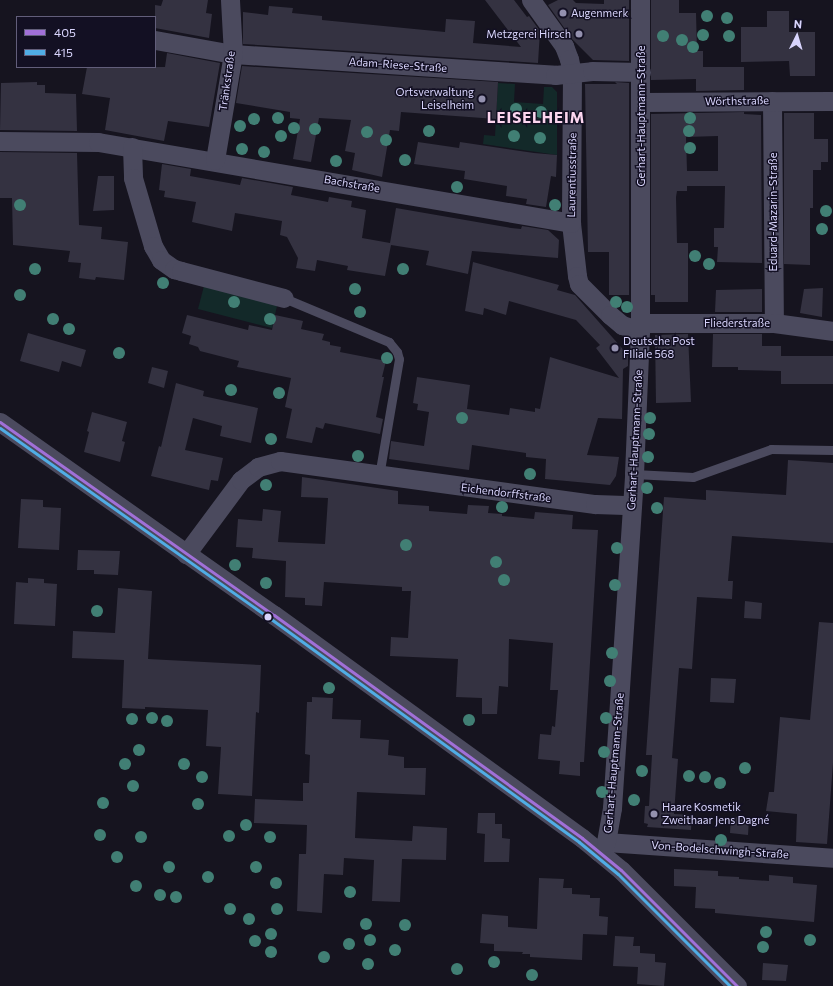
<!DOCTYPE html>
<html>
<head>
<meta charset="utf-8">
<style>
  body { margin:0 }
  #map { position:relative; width:833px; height:986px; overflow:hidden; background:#16141f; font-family:Commissioner,sans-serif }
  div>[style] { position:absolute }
  .green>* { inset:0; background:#132929 }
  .building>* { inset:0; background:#343241 }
  .service>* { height:9px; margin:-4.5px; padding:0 4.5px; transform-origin:4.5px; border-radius:4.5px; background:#4b4a5e }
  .minor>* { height:19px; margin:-9.5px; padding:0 9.5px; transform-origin:9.5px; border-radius:9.5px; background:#4b4a5e }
  .bus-1>* { height:3px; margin:-1.5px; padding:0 1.5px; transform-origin:1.5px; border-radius:1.5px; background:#a170d8 }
  .bus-2>* { height:3px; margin:-1.5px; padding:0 1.5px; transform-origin:1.5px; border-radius:1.5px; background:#50ade5 }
  .trees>* { width:12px; height:12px; margin:-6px; border-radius:50%; background:#417f74 }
  .dots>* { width:11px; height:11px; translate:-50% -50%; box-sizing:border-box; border:2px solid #131023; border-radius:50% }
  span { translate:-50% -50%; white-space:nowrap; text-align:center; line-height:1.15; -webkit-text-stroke:3px #131023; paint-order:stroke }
  .poi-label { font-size:11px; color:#d8d4fc }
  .left { translate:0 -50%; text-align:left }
  .right { translate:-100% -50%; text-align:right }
  .street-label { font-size:11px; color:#d8d4fc }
  .district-label { font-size:15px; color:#fcd6ef; font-weight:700; letter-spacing:1px }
  .legend { position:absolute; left:16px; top:16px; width:140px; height:52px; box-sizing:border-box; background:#131023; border:1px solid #625e7a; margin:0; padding:5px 7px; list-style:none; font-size:12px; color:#d8d4fc }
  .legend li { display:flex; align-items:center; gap:8px; height:20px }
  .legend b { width:20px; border:1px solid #625e7a }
  .north { position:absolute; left:777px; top:16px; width:40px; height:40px; -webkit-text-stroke:3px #131023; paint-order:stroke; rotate:5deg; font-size:11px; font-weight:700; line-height:16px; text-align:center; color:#d8d4fc }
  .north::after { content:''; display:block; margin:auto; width:14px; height:18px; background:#d8d4fc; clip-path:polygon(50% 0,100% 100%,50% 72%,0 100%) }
</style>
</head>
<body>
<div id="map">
  <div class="green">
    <i style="clip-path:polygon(498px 83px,515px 84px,514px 102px,543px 104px,544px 87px,552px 87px,557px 92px,557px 155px,483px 144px,484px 135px,495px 136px)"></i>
    <i style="clip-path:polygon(205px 282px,273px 300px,277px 306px,272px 328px,198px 309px)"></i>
  </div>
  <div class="building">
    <i style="clip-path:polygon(163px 0,208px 0,206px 13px,212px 14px,209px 38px,155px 28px,155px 5px,161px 6px)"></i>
    <i style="clip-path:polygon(485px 0,514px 0,527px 17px,529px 16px,540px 31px,538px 63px,243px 44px,243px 12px,268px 15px,269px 6px,293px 8px,292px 13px,322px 16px,322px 20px,445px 32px,446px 19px,475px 21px,473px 43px,521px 47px)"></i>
    <i style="clip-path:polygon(558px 0,573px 0,576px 3px,604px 4px,604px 0,629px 0,629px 61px,593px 60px,572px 39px,548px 5px)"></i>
    <i style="clip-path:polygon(651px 0,679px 0,679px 13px,696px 13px,697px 51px,703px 51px,703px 67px,744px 67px,744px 90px,696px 91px,696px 79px,651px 80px)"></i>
    <i style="clip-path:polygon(767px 11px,789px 11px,789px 32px,815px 32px,815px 76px,790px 76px,789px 61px,741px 62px,741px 27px,767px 27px)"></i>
    <i style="clip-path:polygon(167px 53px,220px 63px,209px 127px,168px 121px,164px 141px,105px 130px,110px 98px,82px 94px,87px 67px,165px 67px)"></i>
    <i style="clip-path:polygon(242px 66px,498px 82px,496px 119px,401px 112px,399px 131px,390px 130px,382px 177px,352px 170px,355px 153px,345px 151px,351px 120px,319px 118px,311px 162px,293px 159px,300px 119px,290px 118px,290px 112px,236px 103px)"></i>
    <i style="clip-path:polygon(37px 82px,37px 85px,45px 85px,45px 93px,76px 94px,77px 131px,0 130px,1px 83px)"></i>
    <i style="clip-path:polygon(615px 82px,629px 83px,629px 295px,609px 295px,609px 252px,588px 252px,585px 84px,617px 84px)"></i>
    <i style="clip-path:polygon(evenodd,744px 112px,744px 114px,761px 115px,762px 263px,717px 262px,718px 247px,714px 247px,714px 228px,724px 228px,725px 186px,687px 186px,687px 191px,677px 191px,676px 197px,677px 243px,688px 243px,688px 302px,655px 302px,655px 295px,651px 295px,651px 114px,744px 112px,718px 136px,718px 171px,687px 171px,686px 137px,718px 136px)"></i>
    <i style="clip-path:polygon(784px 113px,814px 113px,814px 139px,828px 139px,828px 162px,821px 162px,821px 170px,813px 170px,813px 208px,810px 208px,810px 265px,784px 264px)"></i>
    <i style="clip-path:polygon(418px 142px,459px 148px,460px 142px,534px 153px,557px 155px,556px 177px,551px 176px,546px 207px,526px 204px,527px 199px,506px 196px,507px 186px,464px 179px,465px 171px,414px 164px)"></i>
    <i style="clip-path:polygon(0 152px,77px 153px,79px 225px,102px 227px,101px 239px,128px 242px,124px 280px,96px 277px,95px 280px,79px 278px,81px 263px,68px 262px,70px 251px,13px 245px,12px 198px,0 198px)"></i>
    <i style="clip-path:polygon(162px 164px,191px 169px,190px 176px,240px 185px,242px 178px,293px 187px,291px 195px,328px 202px,329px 197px,352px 201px,351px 207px,366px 210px,362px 238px,390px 243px,396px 208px,511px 228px,521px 229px,522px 226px,548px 230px,559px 240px,558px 258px,472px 251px,468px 274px,426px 265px,429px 251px,391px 245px,385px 276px,347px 270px,348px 266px,317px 260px,315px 271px,296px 268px,298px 258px,287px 237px,280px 235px,282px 221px,235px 213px,232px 231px,192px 222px,196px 202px,164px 197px,165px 191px,159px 190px)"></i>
    <i style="clip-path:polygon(98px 176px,114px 176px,114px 210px,93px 211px)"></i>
    <i style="clip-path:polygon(473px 262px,559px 285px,557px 290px,575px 295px,628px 355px,628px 366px,623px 369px,622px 419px,598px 418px,587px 455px,619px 457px,616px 476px,610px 485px,545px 479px,546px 459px,526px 457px,526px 453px,472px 445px,469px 470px,389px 459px,391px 441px,424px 446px,429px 412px,417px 410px,418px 404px,413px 403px,417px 377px,470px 385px,467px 409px,509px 415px,510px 408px,535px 412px,535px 408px,540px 409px,550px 357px,619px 378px,596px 348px,600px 345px,576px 320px,509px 301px,506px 315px,484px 308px,483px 315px,465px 311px)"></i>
    <i style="clip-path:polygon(823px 288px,822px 317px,800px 313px,804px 289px)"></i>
    <i style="clip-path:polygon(762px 289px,762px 312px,715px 312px,716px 290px)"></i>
    <i style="clip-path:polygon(187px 315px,248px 330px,249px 325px,272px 330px,275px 315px,303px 321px,301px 329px,324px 334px,322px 340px,330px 342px,330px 345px,341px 347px,340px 352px,386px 361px,382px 377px,384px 377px,376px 417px,383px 419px,380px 434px,325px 423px,323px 429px,316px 427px,312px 443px,286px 438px,292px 409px,285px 407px,291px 378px,237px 367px,239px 361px,200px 351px,198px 347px,189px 344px,191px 336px,182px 333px)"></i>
    <i style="clip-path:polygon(28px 333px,86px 350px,81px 367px,62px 361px,59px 372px,20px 361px)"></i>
    <i style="clip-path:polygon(688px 334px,691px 402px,656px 403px,655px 335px)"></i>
    <i style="clip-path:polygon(713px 334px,762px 334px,762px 346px,781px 346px,781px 356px,833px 356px,833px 384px,781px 384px,781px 371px,738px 370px,738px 367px,712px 367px)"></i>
    <i style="clip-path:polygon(152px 367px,168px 371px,164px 388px,148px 383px)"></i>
    <i style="clip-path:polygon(176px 383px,204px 391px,203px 396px,258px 408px,251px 443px,220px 436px,222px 426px,193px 418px,185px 450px,223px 458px,218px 481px,211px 480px,209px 490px,151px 476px,159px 446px,161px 447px)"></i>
    <i style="clip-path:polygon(92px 412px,127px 422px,122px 441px,125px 442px,120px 462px,84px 452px,89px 432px,87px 431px)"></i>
    <i style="clip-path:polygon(788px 460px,833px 463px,833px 543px,732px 536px,728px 581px,733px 581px,732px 599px,697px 597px,692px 669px,679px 668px,672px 758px,678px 759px,674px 814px,692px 815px,691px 830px,647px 827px,648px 824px,644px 823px,645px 806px,649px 806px,652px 755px,646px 755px,664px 497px,706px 500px,706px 490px,786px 495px)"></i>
    <i style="clip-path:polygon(302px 477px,398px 491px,398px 504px,429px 506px,429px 511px,467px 514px,468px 505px,489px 506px,488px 513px,502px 514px,502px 516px,534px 519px,535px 512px,573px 515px,572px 529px,598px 530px,584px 762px,580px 762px,580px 776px,559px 774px,560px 761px,538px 759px,540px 734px,551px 735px,552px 726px,555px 727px,558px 690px,550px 690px,553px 643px,509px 639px,508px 687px,499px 686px,497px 714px,482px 714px,482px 698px,456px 697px,458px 659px,390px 656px,391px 637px,408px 638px,411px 591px,402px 591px,402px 587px,324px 582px,322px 606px,305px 605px,305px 598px,285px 597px,286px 561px,252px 558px,253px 548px,236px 547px,238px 519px,262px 521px,263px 509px,281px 511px,278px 542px,325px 544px,328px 498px,301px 497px)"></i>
    <i style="clip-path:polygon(21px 499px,43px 500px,43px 507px,61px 508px,59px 550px,18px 548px)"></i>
    <i style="clip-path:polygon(78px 550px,120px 551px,118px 575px,94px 574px,94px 570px,77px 570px)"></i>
    <i style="clip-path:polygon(28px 578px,44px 579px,44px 583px,57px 584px,55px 626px,14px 624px,16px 582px,28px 583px)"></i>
    <i style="clip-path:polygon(118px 588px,152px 591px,148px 659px,261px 665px,259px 713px,256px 712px,252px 796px,218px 794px,221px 747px,206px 746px,208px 710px,145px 707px,145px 709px,122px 708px,124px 660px,72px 658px,73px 631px,115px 633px)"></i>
    <i style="clip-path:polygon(745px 601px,762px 603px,761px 619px,744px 618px)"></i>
    <i style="clip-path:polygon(819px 622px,833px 623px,833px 763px,827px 844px,796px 842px,797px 814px,766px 811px,769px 792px,774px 792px,780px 717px,810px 720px)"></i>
    <i style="clip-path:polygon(711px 678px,736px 679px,734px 703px,710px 702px)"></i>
    <i style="clip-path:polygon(312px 697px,333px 698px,332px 719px,361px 720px,360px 738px,389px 740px,388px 755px,404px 757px,404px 768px,426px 768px,425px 795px,357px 792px,355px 838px,412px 841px,413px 826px,447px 828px,446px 860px,402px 859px,400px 902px,372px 901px,374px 860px,344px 858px,343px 875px,324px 874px,322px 913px,297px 911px,299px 854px,306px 854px,307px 825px,254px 823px,255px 799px,303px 801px,303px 783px,309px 783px,310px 755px,305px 754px,307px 702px,312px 702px)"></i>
    <i style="clip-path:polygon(478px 813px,495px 813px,495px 824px,502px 824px,502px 838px,510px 839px,509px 862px,484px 862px,485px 834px,477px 833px)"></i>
    <i style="clip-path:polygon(731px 817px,749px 818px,748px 835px,730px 833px)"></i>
    <i style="clip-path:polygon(674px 869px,718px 871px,718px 876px,739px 877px,739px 879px,769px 881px,769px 875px,793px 877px,793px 883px,817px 885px,814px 922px,715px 913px,715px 909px,695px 908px,696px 887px,674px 886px)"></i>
    <i style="clip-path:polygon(539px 878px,564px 879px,563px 888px,572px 888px,572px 894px,590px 895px,590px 898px,600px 898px,599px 916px,608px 917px,607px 935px,583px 934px,582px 960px,530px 957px,530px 954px,522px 954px,523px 952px,494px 951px,494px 944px,480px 943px,482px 914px,508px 916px,508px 927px,537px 929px)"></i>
    <i style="clip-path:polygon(615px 936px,634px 937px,633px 946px,640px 946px,640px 953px,655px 954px,655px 962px,666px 963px,664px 986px,637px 984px,638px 967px,613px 966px)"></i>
    <i style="clip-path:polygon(763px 963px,788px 965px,786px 981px,762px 980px)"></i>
  </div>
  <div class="service">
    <i style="left:284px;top:298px;width:114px;rotate:22.7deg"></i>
    <i style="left:389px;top:342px;width:13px;rotate:51deg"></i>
    <i style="left:397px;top:352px;width:7px;rotate:74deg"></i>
    <i style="left:399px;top:359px;width:119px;rotate:99.7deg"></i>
    <i style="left:634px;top:474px;width:59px;rotate:2.9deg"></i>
    <i style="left:693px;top:477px;width:83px;rotate:-19.7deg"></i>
    <i style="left:771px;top:449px;width:62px;rotate:0.9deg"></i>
  </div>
  <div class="minor">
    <i style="left:531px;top:0;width:57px;rotate:54.3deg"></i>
    <i style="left:564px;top:46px;width:14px;rotate:69deg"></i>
    <i style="left:569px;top:59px;width:14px;rotate:78deg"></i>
    <i style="left:572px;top:73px;width:150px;rotate:90.4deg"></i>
    <i style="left:571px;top:223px;width:53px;rotate:83.5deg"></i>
    <i style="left:577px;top:276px;width:8px;rotate:76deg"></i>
    <i style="left:579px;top:284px;width:44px;rotate:45deg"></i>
    <i style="left:610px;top:315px;width:16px;rotate:40deg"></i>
    <i style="left:622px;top:325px;width:19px;rotate:18deg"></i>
    <i style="left:155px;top:40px;width:79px;rotate:10.2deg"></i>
    <i style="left:233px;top:54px;width:323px;rotate:3.7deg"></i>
    <i style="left:555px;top:75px;width:37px;rotate:-6deg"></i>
    <i style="left:592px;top:71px;width:49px;rotate:1.2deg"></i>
    <i style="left:772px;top:101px;width:222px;rotate:89.5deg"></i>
    <i style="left:641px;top:102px;width:192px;rotate:-0.3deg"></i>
    <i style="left:0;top:141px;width:98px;rotate:0.6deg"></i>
    <i style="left:98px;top:142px;width:480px;rotate:9.7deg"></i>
    <i style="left:132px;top:147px;width:31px;rotate:88deg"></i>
    <i style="left:133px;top:178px;width:71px;rotate:73.6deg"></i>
    <i style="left:153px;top:246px;width:16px;rotate:60deg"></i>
    <i style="left:161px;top:260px;width:16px;rotate:35deg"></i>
    <i style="left:174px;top:269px;width:7px;rotate:16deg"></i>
    <i style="left:181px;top:271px;width:106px;rotate:14.7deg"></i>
    <i style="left:215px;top:160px;width:108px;rotate:-80.4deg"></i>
    <i style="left:233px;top:54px;width:54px;rotate:-93.2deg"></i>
    <i style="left:640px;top:323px;width:134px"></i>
    <i style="left:774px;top:323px;width:60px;rotate:7.7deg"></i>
    <i style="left:0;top:422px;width:335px;rotate:35.2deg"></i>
    <i style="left:274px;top:615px;width:380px;rotate:35.9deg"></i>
    <i style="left:582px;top:838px;width:50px;rotate:39.4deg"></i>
    <i style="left:621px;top:870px;width:164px;rotate:45deg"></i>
    <i style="left:186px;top:554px;width:92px;rotate:-53.4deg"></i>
    <i style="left:241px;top:480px;width:21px;rotate:-37deg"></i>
    <i style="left:258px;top:467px;width:23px;rotate:-15deg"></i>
    <i style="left:280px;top:461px;width:318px;rotate:7.8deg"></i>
    <i style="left:595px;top:504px;width:37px;rotate:2deg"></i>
    <i style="left:606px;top:842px;width:228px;rotate:4deg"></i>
    <i style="left:599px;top:852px;width:12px;rotate:-55deg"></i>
    <i style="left:606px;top:842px;width:35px;rotate:-80deg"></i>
    <i style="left:612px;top:808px;width:335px;rotate:-86.2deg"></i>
    <i style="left:634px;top:474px;width:143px;rotate:-87.6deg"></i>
    <i style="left:640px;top:331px;width:331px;rotate:-90deg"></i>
  </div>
  <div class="bus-1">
    <i style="left:0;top:422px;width:335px;rotate:35.2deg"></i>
    <i style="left:274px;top:615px;width:380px;rotate:35.9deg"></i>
    <i style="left:582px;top:838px;width:50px;rotate:39.4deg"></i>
    <i style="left:621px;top:870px;width:164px;rotate:45deg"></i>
  </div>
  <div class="bus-2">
    <i style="left:0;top:428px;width:332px;rotate:35.2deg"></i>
    <i style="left:271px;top:619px;width:380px;rotate:35.9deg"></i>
    <i style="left:579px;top:842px;width:50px;rotate:39.4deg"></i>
    <i style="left:618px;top:874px;width:158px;rotate:45deg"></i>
  </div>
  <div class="trees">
    <i style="left:707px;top:16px"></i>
    <i style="left:727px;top:18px"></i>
    <i style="left:703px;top:35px"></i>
    <i style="left:663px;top:36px"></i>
    <i style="left:729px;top:36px"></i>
    <i style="left:682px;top:40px"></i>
    <i style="left:693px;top:47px"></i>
    <i style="left:516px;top:109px"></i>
    <i style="left:541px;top:112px"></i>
    <i style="left:278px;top:118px"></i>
    <i style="left:690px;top:118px"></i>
    <i style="left:254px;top:119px"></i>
    <i style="left:240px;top:126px"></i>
    <i style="left:294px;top:128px"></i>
    <i style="left:315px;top:129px"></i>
    <i style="left:429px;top:131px"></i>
    <i style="left:689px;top:131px"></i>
    <i style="left:367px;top:132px"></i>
    <i style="left:281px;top:136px"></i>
    <i style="left:514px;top:136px"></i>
    <i style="left:540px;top:138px"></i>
    <i style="left:386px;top:140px"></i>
    <i style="left:690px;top:148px"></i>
    <i style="left:242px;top:149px"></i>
    <i style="left:264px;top:152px"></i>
    <i style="left:405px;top:160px"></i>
    <i style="left:336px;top:161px"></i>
    <i style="left:457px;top:187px"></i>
    <i style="left:20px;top:205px"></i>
    <i style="left:555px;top:205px"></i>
    <i style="left:826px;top:211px"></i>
    <i style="left:822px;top:229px"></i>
    <i style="left:695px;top:256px"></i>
    <i style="left:709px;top:264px"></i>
    <i style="left:35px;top:269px"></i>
    <i style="left:403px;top:269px"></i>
    <i style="left:163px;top:283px"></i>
    <i style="left:355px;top:289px"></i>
    <i style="left:20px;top:295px"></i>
    <i style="left:234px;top:302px"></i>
    <i style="left:616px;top:302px"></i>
    <i style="left:627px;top:307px"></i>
    <i style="left:360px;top:312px"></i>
    <i style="left:53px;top:319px"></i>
    <i style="left:270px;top:319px"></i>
    <i style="left:69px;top:329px"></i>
    <i style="left:119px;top:353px"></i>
    <i style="left:387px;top:358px"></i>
    <i style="left:231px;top:390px"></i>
    <i style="left:279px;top:393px"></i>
    <i style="left:462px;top:418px"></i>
    <i style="left:650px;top:418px"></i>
    <i style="left:649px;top:434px"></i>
    <i style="left:271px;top:439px"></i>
    <i style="left:358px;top:456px"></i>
    <i style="left:648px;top:457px"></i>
    <i style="left:530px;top:474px"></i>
    <i style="left:266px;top:485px"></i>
    <i style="left:647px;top:488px"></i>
    <i style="left:502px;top:507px"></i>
    <i style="left:657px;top:508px"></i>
    <i style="left:406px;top:545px"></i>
    <i style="left:617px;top:548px"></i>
    <i style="left:496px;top:562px"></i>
    <i style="left:235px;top:565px"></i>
    <i style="left:504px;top:580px"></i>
    <i style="left:266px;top:583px"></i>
    <i style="left:615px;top:585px"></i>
    <i style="left:97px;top:611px"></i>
    <i style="left:612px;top:653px"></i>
    <i style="left:610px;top:681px"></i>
    <i style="left:329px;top:688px"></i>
    <i style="left:152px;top:718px"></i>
    <i style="left:606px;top:718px"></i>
    <i style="left:132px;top:719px"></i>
    <i style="left:469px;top:720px"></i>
    <i style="left:167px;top:721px"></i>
    <i style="left:139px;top:750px"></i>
    <i style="left:604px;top:752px"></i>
    <i style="left:125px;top:764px"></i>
    <i style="left:184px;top:764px"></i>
    <i style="left:745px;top:768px"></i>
    <i style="left:642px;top:771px"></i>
    <i style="left:689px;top:776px"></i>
    <i style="left:202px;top:777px"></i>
    <i style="left:705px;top:777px"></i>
    <i style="left:720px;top:783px"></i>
    <i style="left:133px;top:786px"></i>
    <i style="left:602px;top:792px"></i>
    <i style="left:634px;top:800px"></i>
    <i style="left:103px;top:803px"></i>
    <i style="left:198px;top:804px"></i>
    <i style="left:246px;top:825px"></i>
    <i style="left:100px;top:835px"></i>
    <i style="left:229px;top:836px"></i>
    <i style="left:141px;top:837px"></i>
    <i style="left:270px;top:837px"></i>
    <i style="left:721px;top:840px"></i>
    <i style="left:117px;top:857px"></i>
    <i style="left:169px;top:867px"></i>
    <i style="left:256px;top:867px"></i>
    <i style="left:208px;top:877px"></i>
    <i style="left:276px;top:883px"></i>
    <i style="left:136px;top:886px"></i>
    <i style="left:350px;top:892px"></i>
    <i style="left:160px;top:895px"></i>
    <i style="left:176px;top:897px"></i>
    <i style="left:230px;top:909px"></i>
    <i style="left:277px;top:909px"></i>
    <i style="left:249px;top:919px"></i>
    <i style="left:366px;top:924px"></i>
    <i style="left:405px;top:925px"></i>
    <i style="left:766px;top:932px"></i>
    <i style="left:271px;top:934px"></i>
    <i style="left:370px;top:940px"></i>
    <i style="left:810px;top:940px"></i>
    <i style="left:255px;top:941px"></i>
    <i style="left:349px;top:944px"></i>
    <i style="left:763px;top:947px"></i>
    <i style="left:395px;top:950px"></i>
    <i style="left:271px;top:952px"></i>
    <i style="left:324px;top:957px"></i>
    <i style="left:494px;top:962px"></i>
    <i style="left:368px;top:964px"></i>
    <i style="left:457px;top:969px"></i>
    <i style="left:532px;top:975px"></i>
  </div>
  <div class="dots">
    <i style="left:563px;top:13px;background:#9491af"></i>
    <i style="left:579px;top:34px;background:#9491af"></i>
    <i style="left:482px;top:99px;background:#9491af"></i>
    <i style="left:615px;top:348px;background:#9491af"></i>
    <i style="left:268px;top:617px;background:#d8d4fc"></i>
    <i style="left:654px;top:814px;background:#9491af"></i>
  </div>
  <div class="poi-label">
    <span class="left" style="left:571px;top:13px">Augenmerk</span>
    <span class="right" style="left:571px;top:34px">Metzgerei Hirsch</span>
    <span class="right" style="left:474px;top:99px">Ortsverwaltung<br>Leiselheim</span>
    <span class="left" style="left:623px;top:348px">Deutsche Post<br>FIliale 568</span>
    <span class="left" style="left:662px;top:814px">Haare Kosmetik<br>Zweithaar Jens Dagné</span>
  </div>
  <div class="street-label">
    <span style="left:398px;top:65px;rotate:4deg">Adam-Riese-Straße</span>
    <span style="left:227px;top:81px;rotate:-82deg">Tränkstraße</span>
    <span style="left:737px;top:101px;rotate:-1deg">Wörthstraße</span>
    <span style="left:641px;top:116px;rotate:-90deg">Gerhart-Hauptmann-Straße</span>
    <span style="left:572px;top:175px;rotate:-89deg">Laurentiusstraße</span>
    <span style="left:352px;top:184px;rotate:10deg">Bachstraße</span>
    <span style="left:773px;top:212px;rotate:-90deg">Eduard-Mazarin-Straße</span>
    <span style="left:737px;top:323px">Fliederstraße</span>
    <span style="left:635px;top:440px;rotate:-87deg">Gerhart-Hauptmann-Straße</span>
    <span style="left:506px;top:493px;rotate:7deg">Eichendorffstraße</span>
    <span style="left:614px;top:763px;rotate:-85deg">Gerhart-Hauptmann-Straße</span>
    <span style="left:720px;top:850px;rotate:4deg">Von-Bodelschwingh-Straße</span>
  </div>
  <div class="district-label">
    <span style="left:536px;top:118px">LEISELHEIM</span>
  </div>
  <ul class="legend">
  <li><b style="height:5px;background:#a170d8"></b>405</li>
  <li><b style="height:5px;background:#50ade5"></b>415</li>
  </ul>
  <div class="north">N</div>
</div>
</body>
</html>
